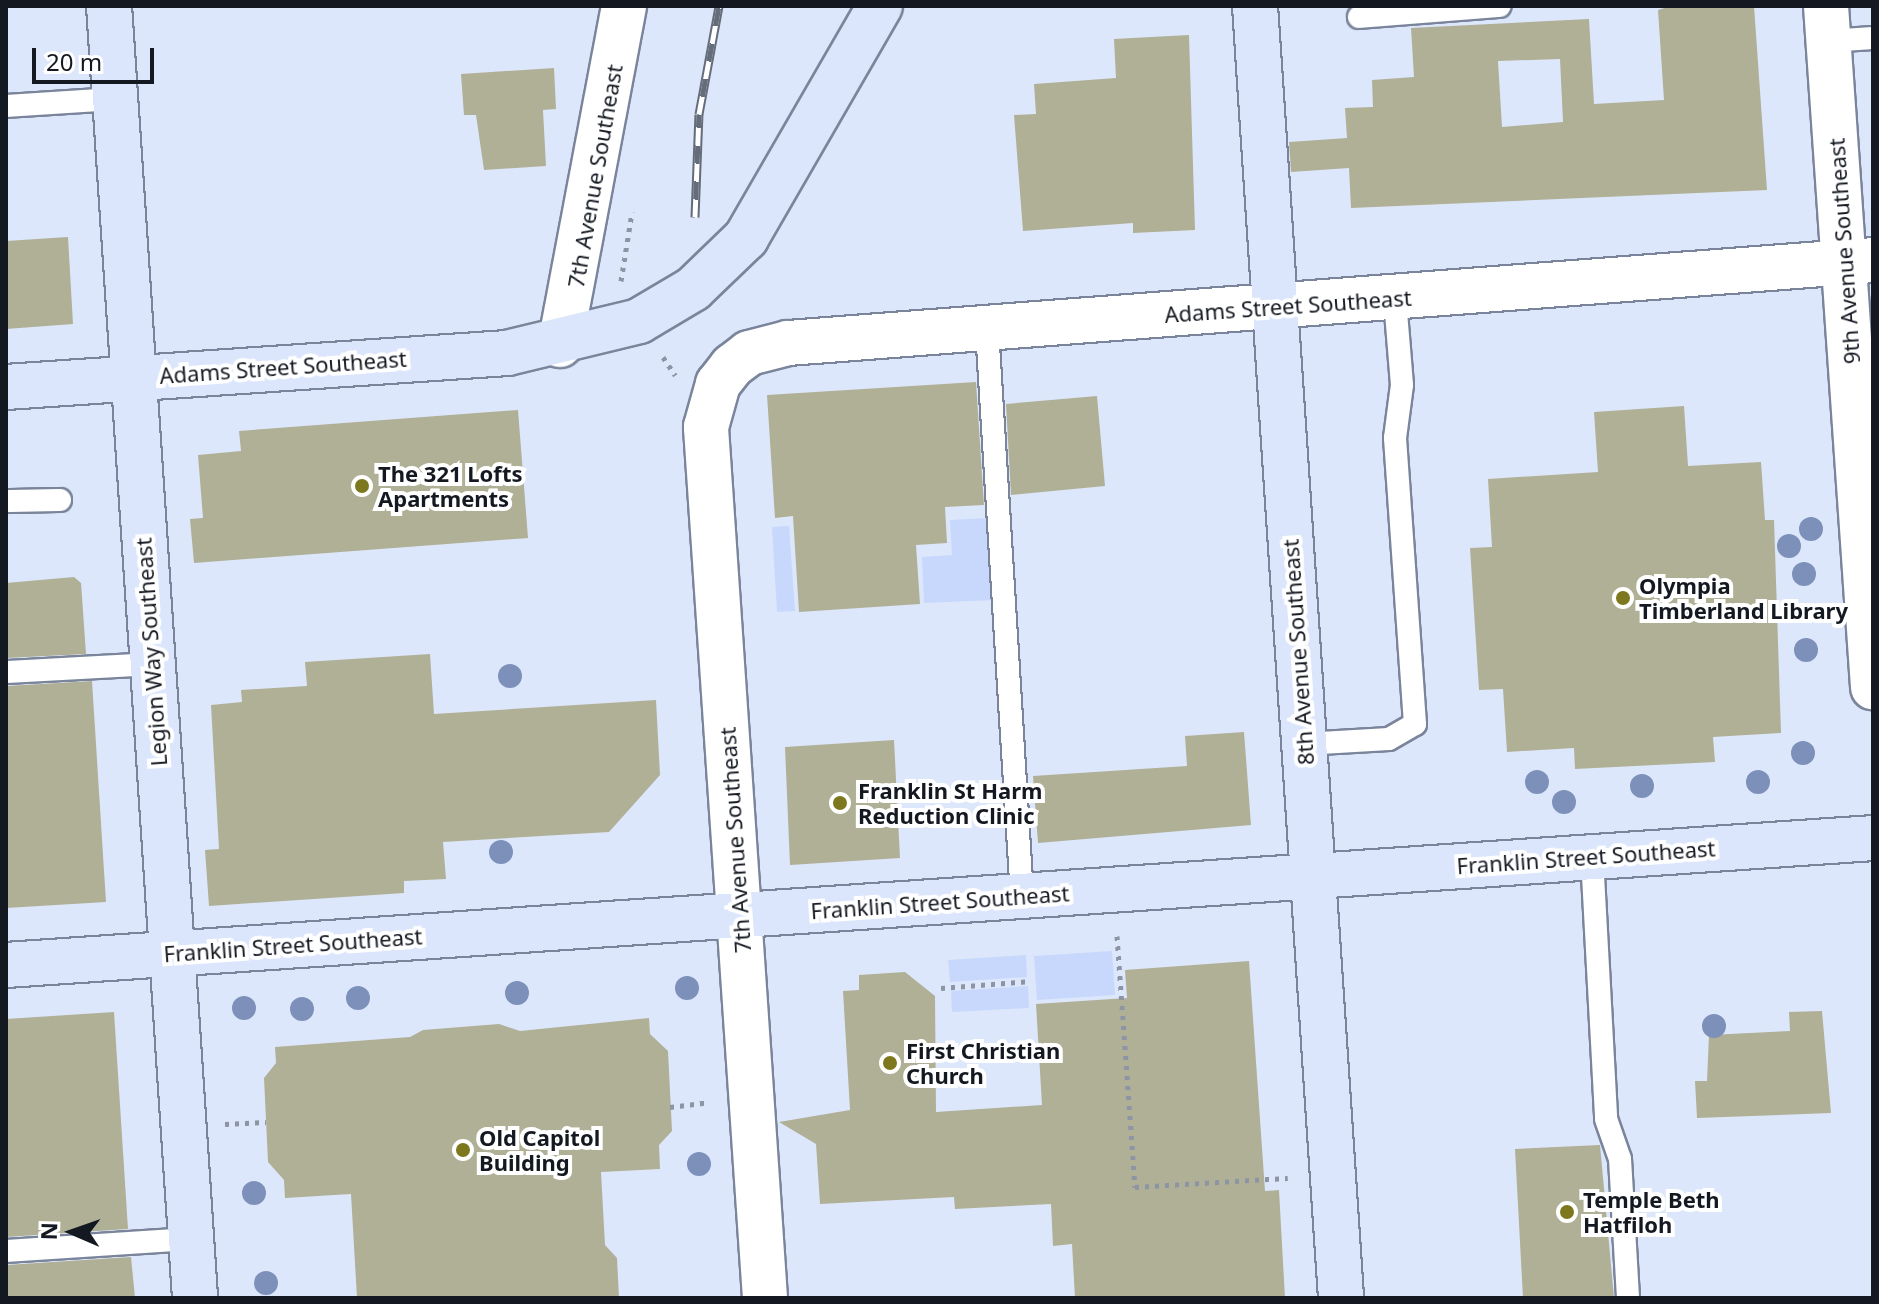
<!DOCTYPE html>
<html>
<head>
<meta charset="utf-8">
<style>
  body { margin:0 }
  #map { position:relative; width:1879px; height:1304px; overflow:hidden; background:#dde7fb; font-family:"Noto Sans",sans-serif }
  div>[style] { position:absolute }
  .green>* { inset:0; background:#c7d8fc }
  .building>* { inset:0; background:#b0b096 }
  .path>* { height:5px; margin-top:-2.5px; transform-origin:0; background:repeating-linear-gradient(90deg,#8d95a4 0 4px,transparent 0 10px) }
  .roads { filter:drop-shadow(2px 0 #7a859b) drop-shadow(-2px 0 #7a859b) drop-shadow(0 2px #7a859b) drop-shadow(0 -2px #7a859b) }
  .lane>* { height:22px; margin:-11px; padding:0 11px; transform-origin:11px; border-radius:11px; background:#fff }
  .street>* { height:44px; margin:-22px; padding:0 22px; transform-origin:22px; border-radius:22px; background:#fff }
  .secondary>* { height:44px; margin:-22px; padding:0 22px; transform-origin:22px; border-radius:22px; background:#dbe6fc }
  .rail>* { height:9px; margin-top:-4.5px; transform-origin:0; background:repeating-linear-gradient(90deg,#fff 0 18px,#666d7a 0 36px); box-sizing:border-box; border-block:2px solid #666d7a }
  .trees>* { width:24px; height:24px; margin:-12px; border-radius:50%; background:#7c90ba }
  .dots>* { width:22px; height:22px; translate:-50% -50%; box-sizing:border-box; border:4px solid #fff; border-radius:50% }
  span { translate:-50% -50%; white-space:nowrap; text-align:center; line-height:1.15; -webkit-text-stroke:8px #fff; paint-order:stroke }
  .street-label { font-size:22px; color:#141820 }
  .poi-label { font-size:22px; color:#141820; font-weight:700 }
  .left { translate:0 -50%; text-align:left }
  .frame { position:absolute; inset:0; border:8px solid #141820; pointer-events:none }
  .north { position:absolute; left:32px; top:1192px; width:80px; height:80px; -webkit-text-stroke:6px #fff; paint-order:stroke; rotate:272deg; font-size:22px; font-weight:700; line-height:32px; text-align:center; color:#141820 }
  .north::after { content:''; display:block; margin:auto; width:28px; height:36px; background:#141820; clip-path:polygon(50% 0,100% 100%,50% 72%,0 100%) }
  .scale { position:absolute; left:32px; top:48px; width:122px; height:36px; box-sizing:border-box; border:4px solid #141820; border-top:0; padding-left:10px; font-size:24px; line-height:28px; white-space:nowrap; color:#141820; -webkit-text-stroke:6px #fff; paint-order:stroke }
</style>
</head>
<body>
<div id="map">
  <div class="green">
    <i style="clip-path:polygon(990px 518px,995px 600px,924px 603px,922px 557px,952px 555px,950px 520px)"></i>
    <i style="clip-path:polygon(789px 526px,795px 611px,777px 612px,772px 527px)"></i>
    <i style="clip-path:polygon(1112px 951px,1115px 995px,1037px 1000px,1034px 956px)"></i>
    <i style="clip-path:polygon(1026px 955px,1027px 977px,950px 982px,948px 960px)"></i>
    <i style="clip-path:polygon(1028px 986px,1029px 1008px,952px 1012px,951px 991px)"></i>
  </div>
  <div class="building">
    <i style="clip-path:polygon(evenodd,1671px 6px,1754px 6px,1767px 190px,1351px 208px,1349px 168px,1291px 172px,1289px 142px,1347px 138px,1345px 108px,1373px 107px,1372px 80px,1414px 77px,1411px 28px,1589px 19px,1594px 104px,1664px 100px,1658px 10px,1671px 6px,1560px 59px,1563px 122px,1502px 127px,1498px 61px,1560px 59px)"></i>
    <i style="clip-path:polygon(1189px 35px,1195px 230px,1133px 233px,1133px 223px,1023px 231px,1014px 115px,1036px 114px,1034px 84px,1116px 78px,1114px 39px)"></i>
    <i style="clip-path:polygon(554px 68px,556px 109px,543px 110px,546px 166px,484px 170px,476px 115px,464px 115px,461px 74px)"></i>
    <i style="clip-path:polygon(68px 237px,73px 324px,6px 329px,6px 241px)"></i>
    <i style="clip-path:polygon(976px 382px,984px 505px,945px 507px,947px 543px,916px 545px,920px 604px,799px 612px,793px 516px,775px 518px,767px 395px)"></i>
    <i style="clip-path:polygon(1097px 396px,1105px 486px,1011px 495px,1006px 404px)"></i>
    <i style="clip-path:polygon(1684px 406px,1688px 466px,1761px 462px,1765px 520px,1774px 520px,1781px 733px,1713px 737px,1715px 762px,1575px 769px,1574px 748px,1507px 752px,1503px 689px,1479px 690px,1470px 548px,1492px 547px,1488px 479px,1598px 472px,1594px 412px)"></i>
    <i style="clip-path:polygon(518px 410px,528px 538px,194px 563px,190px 519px,203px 518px,198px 455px,241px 451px,239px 431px)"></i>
    <i style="clip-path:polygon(74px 577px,81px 583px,86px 654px,6px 658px,6px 583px)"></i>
    <i style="clip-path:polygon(430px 654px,434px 714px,656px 700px,660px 775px,609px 832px,443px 842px,446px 879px,404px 881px,404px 893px,209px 906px,205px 850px,219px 849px,211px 705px,242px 702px,241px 690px,307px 686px,305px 662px)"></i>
    <i style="clip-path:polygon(92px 681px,106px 902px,6px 908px,6px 686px)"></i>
    <i style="clip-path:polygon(1244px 732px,1251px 825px,1038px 843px,1033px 776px,1187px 766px,1185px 736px)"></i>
    <i style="clip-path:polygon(894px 740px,900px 858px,790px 865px,785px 747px)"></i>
    <i style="clip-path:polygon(1249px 961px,1265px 1191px,1279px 1190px,1285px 1298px,1075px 1298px,1072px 1244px,1053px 1246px,1051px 1204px,955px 1209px,954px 1197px,820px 1204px,816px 1144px,779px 1122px,850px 1110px,843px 991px,859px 990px,859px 975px,905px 972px,935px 996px,936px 1112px,1042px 1105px,1036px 1004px,1127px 998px,1125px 970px)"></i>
    <i style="clip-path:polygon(1822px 1011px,1831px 1113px,1697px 1118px,1695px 1081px,1707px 1081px,1709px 1035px,1790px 1031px,1789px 1012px)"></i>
    <i style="clip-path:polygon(114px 1012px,128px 1229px,6px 1237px,6px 1019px)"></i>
    <i style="clip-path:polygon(649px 1018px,650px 1034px,668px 1051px,672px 1131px,659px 1145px,660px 1169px,601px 1172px,605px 1245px,617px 1258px,619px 1298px,357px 1298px,351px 1194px,285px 1198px,284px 1180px,268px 1162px,264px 1078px,276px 1063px,275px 1047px,410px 1037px,423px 1030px,499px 1024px,520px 1031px)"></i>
    <i style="clip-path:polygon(1600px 1145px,1614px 1298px,1523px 1298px,1515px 1149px)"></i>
    <i style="clip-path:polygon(131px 1257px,135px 1298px,6px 1298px,6px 1265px)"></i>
  </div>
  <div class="path">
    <i style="left:621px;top:281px;width:70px;rotate:-80.9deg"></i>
    <i style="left:663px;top:357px;width:22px;rotate:56deg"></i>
    <i style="left:1117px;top:936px;width:252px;rotate:85.9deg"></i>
    <i style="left:1135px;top:1187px;width:153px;rotate:-3.4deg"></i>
    <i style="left:941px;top:988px;width:90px;rotate:-4.4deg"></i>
    <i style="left:670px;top:1107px;width:35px;rotate:-7deg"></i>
    <i style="left:225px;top:1124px;width:41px;rotate:-2.8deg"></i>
  </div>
  <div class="roads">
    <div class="lane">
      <i style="left:1359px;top:17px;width:141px;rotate:-4.5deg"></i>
      <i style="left:1828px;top:41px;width:45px;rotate:-3.8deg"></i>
      <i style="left:6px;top:106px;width:109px;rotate:-3.7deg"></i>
      <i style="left:987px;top:329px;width:569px;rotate:86.47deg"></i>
      <i style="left:6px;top:501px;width:54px;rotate:-1.1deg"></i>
      <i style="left:6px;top:672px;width:146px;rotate:-3.1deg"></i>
      <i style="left:1303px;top:744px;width:86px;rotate:-3.3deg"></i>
      <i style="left:1389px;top:739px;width:30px;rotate:-30deg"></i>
      <i style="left:1415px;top:724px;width:287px;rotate:-94deg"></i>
      <i style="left:1395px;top:438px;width:53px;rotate:-82.5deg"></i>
      <i style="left:1402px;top:385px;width:86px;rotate:-94.7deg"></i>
      <i style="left:1592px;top:857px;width:262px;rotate:86.9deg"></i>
      <i style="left:1606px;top:1119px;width:42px;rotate:70.7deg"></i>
      <i style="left:1620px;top:1159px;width:139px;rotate:86.7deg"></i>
      <i style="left:6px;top:1251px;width:185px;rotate:-3.7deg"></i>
    </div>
    <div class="street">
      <i style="left:1826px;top:6px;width:683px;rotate:86.05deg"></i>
      <i style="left:560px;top:345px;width:345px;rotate:-79.3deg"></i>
      <i style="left:765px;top:1298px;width:873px;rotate:-93.88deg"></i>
      <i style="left:706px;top:427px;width:45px;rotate:-74.4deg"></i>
      <i style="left:718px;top:384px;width:23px;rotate:-52deg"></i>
      <i style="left:732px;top:366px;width:21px;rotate:-37deg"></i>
      <i style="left:749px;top:353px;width:40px;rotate:-14.4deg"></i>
      <i style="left:788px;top:343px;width:1088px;rotate:-4.37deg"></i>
    </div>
    <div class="secondary">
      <i style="left:109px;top:6px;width:1295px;rotate:86.19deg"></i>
      <i style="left:1255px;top:6px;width:1295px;rotate:86.19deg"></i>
      <i style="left:6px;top:387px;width:502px;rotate:-3.88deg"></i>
      <i style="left:507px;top:353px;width:136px;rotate:-13.6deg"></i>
      <i style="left:639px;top:321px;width:63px;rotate:-30.7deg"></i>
      <i style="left:693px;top:289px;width:74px;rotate:-43.9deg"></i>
      <i style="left:746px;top:238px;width:268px;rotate:-60deg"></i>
      <i style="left:6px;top:965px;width:1871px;rotate:-3.89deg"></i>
    </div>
  </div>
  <div class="rail">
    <i style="left:695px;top:217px;width:103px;rotate:-87.8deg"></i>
    <i style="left:699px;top:114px;width:110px;rotate:-79.5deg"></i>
  </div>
  <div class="trees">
    <i style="left:1811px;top:529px"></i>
    <i style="left:1789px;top:546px"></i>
    <i style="left:1804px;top:574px"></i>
    <i style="left:1806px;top:650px"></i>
    <i style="left:510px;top:676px"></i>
    <i style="left:1803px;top:753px"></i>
    <i style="left:1537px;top:782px"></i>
    <i style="left:1758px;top:782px"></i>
    <i style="left:1642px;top:786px"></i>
    <i style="left:1564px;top:802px"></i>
    <i style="left:501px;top:852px"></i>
    <i style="left:687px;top:988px"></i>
    <i style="left:517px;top:993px"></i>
    <i style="left:358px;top:998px"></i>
    <i style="left:244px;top:1008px"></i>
    <i style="left:302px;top:1009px"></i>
    <i style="left:1714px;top:1026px"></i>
    <i style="left:699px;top:1164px"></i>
    <i style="left:254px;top:1193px"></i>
    <i style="left:266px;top:1283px"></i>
  </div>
  <div class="dots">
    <i style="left:362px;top:486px;background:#7d781d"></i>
    <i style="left:1623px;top:598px;background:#7d781d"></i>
    <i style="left:840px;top:803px;background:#7d781d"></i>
    <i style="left:890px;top:1063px;background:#7d781d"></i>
    <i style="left:463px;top:1150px;background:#7d781d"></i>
    <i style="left:1567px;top:1212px;background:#7d781d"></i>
  </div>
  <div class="street-label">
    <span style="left:595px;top:176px;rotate:-80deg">7th Avenue Southeast</span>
    <span style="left:1844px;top:251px;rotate:-94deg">9th Avenue Southeast</span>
    <span style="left:1288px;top:306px;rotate:-4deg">Adams Street Southeast</span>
    <span style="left:283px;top:367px;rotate:-4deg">Adams Street Southeast</span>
    <span style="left:151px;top:652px;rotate:-94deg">Legion Way Southeast</span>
    <span style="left:1298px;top:652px;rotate:-94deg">8th Avenue Southeast</span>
    <span style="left:735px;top:840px;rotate:-94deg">7th Avenue Southeast</span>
    <span style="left:1586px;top:857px;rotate:-4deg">Franklin Street Southeast</span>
    <span style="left:940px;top:902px;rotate:-4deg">Franklin Street Southeast</span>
    <span style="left:293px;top:945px;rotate:-4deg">Franklin Street Southeast</span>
  </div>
  <div class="poi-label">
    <span class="left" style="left:378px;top:486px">The 321 Lofts<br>Apartments</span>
    <span class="left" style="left:1639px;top:598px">Olympia<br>Timberland Library</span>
    <span class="left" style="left:858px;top:803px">Franklin St Harm<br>Reduction Clinic</span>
    <span class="left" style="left:906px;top:1063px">First Christian<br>Church</span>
    <span class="left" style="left:479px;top:1150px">Old Capitol<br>Building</span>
    <span class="left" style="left:1583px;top:1212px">Temple Beth<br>Hatfiloh</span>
  </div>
  <div class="frame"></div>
  <div class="north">N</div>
  <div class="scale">20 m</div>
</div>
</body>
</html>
